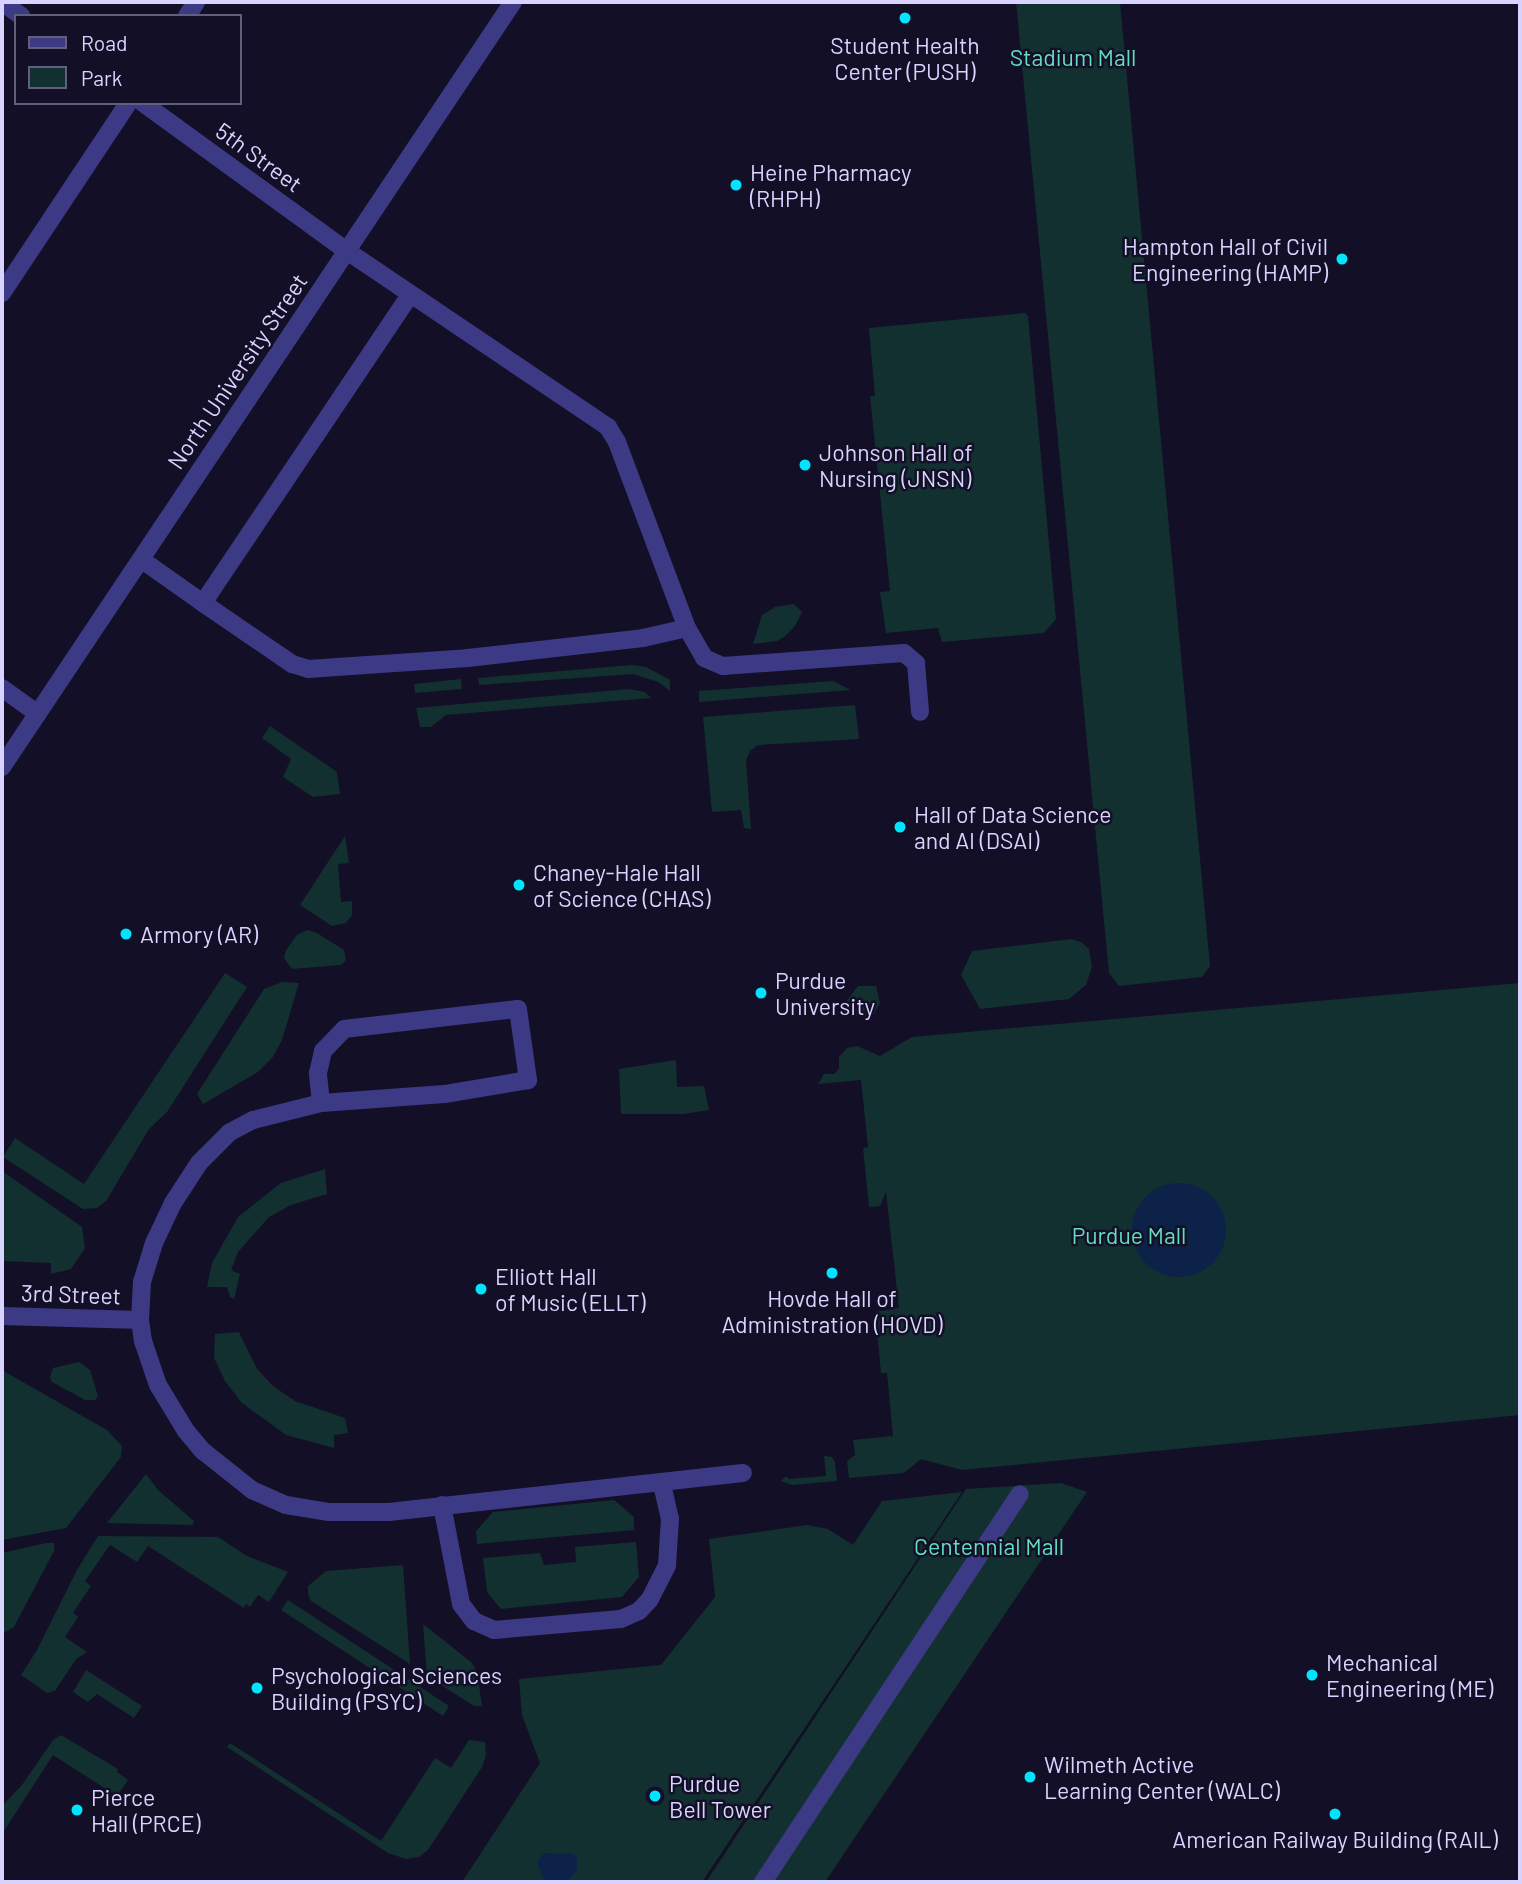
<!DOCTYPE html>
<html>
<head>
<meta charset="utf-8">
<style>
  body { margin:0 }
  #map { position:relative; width:1522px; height:1884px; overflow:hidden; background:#130f26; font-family:Barlow,sans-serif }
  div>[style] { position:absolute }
  .green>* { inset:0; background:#12302f }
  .water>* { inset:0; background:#0c2248 }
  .round { border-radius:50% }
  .lane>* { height:18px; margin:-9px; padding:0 9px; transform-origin:9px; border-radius:9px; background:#3d3a85 }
  .street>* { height:18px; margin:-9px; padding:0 9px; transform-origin:9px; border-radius:9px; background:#3d3a85 }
  .dots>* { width:19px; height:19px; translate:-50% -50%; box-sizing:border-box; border:4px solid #130f26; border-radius:50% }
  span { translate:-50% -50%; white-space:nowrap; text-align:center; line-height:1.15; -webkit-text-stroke:5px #130f26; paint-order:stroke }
  .poi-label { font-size:23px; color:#d9d4ff }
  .left { translate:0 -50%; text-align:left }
  .right { translate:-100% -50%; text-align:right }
  .park-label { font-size:23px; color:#5fe0c0 }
  .street-label { font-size:23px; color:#d9d4ff }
  .frame { position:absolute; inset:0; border:4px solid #d9d4ff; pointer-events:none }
  .legend { position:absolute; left:14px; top:14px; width:228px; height:91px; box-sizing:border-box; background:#130f26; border:2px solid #625e7d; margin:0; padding:9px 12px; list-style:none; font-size:21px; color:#d9d4ff }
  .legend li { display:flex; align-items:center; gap:14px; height:35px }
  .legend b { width:35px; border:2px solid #625e7d }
</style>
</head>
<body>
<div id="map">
  <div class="green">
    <i style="clip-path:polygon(1016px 2px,1120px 2px,1210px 966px,1202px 977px,1119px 986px,1109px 973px)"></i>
    <i style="clip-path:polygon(1025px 313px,1028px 316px,1056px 619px,1044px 633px,942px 642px,938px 628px,886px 633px,880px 592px,890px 591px,870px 396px,875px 396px,869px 328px)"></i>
    <i style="clip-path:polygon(794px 604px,802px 612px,795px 626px,784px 637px,777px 641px,753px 644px,762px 615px,775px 607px)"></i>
    <i style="clip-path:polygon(632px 665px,646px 667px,670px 680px,670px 691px,658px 682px,633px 674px,479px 685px,478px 678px)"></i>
    <i style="clip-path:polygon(461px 679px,462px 689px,415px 693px,414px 684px)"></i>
    <i style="clip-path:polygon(833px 681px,851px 690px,699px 702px,699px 691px)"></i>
    <i style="clip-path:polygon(629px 689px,645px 692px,651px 698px,446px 715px,431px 727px,420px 727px,416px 708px)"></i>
    <i style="clip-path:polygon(855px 705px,859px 739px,758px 745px,750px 751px,746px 760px,751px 829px,744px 828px,741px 810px,712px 812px,703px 717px)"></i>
    <i style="clip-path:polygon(270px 726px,337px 772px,340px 794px,313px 797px,283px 777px,291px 759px,262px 738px)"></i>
    <i style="clip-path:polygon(345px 836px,349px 863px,338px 864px,341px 902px,352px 901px,352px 915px,346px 923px,332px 926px,300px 905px)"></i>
    <i style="clip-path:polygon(307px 930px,317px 933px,344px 950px,346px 960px,341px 965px,292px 969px,284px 958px,286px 950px,297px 935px)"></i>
    <i style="clip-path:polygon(1071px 939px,1081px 942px,1089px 949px,1092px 967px,1086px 985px,1069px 999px,980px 1009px,961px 975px,972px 951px)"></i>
    <i style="clip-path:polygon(225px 973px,247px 987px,167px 1112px,149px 1129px,106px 1201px,97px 1208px,83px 1209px,3px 1157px,15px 1138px,84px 1184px)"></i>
    <i style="clip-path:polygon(282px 982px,299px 983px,282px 1040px,273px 1057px,258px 1072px,203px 1104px,197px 1094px,264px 989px)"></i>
    <i style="clip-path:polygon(1520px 983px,1520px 1415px,962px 1470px,921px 1459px,904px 1473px,849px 1478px,847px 1461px,855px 1455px,853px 1440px,893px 1436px,887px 1373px,881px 1373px,875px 1312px,899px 1308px,886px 1192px,880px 1206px,869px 1207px,863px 1148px,868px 1147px,861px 1080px,818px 1084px,824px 1074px,834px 1074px,839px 1069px,839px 1057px,847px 1048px,857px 1046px,880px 1056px,912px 1037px)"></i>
    <i style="clip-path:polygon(858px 986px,876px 986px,880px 1003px,873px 1015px,850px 1017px,847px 1000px)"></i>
    <i style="clip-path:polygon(676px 1060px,677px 1087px,704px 1086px,709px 1110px,684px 1114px,621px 1114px,619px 1069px)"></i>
    <i style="clip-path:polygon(325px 1169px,327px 1194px,291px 1205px,269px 1217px,238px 1252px,231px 1270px,240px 1274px,234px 1299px,230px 1297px,227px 1287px,207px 1287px,212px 1263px,238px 1217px,281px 1183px)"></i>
    <i style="clip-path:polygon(2px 1171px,82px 1227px,85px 1248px,71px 1269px,51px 1274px,51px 1263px,2px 1261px)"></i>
    <i style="clip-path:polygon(239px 1332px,257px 1369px,273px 1386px,295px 1401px,345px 1418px,348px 1433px,334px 1435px,334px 1448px,286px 1435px,242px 1403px,225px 1381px,214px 1358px,215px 1334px)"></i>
    <i style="clip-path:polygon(79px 1362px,90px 1370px,98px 1396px,95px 1400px,85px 1400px,52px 1382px,50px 1377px,53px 1368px)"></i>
    <i style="clip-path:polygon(2px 1370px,107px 1430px,122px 1446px,121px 1457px,66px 1528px,2px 1540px)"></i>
    <i style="clip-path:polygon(824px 1456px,832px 1457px,835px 1462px,837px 1481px,792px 1485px,781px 1481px,786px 1476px,789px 1479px,826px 1476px)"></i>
    <i style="clip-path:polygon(146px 1474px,158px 1490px,194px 1521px,193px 1525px,107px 1523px)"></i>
    <i style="clip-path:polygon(1061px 1483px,1087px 1492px,825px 1882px,706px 1882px,966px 1489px)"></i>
    <i style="clip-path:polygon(962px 1492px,702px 1882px,462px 1882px,540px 1763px,522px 1715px,519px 1679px,661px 1665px,715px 1597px,709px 1539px,807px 1525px,828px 1529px,853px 1545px,882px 1501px)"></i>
    <i style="clip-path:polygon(614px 1500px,634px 1517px,634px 1530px,477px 1544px,476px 1531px,493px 1512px)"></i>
    <i style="clip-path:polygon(98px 1536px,218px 1537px,247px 1556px,288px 1572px,269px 1602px,258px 1595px,250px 1607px,246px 1604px,244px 1608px,148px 1546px,137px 1562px,110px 1545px,85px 1581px,91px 1586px,73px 1613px,78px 1617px,65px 1637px,87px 1652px,76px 1659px,55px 1691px,47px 1693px,21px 1675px,37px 1650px,77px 1570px)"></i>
    <i style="clip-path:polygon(636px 1542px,639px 1577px,622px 1597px,501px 1609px,487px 1592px,483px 1558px,540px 1553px,544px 1565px,576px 1562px,575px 1547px)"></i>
    <i style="clip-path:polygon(46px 1543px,54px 1543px,54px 1551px,14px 1627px,5px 1632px,2px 1630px,2px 1553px)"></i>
    <i style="clip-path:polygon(403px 1565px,410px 1664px,311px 1601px,308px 1594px,308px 1586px,326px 1571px)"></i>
    <i style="clip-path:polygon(288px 1600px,449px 1706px,443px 1716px,281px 1610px)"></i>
    <i style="clip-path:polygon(423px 1624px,471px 1662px,477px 1671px,482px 1706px,474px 1706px,427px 1676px)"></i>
    <i style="clip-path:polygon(86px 1670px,142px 1706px,134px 1718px,97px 1694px,88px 1702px,73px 1692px)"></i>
    <i style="clip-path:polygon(61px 1735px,118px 1769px,117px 1772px,128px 1780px,117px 1796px,53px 1755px,2px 1834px,2px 1806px,22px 1785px,53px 1740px)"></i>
    <i style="clip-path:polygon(469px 1740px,485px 1742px,486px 1756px,482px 1767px,428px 1850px,419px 1857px,406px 1859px,388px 1853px,227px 1747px,230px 1743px,381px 1841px,435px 1758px,451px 1768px)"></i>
  </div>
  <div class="water">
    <i class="round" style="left:1132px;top:1183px;width:94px;height:94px"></i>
    <i style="clip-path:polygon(548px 1853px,572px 1854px,577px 1858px,577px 1870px,567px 1882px,545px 1882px,537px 1863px,543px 1854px)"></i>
  </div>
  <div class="lane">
    <i style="left:187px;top:16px;width:17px;rotate:-57deg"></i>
    <i style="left:347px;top:251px;width:315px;rotate:34deg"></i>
    <i style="left:608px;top:427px;width:17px;rotate:59deg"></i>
    <i style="left:617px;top:442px;width:199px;rotate:69.4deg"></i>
    <i style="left:687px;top:628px;width:34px;rotate:60deg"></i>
    <i style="left:704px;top:658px;width:21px;rotate:23deg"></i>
    <i style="left:723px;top:666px;width:181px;rotate:-4.1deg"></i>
    <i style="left:904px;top:653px;width:16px;rotate:40deg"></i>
    <i style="left:916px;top:663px;width:49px;rotate:85.3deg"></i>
    <i style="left:2px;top:293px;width:228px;rotate:-56.4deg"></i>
    <i style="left:142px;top:560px;width:75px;rotate:35.2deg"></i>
    <i style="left:203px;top:603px;width:371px;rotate:-56.1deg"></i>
    <i style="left:203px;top:603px;width:108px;rotate:34.4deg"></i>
    <i style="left:292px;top:664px;width:17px;rotate:17deg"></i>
    <i style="left:308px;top:669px;width:160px;rotate:-3.9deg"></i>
    <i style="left:468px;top:658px;width:176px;rotate:-6.5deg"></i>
    <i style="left:643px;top:638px;width:45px;rotate:-12.8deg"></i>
    <i style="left:321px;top:1103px;width:30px;rotate:-96deg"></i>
    <i style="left:318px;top:1073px;width:23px;rotate:-77deg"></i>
    <i style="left:323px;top:1051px;width:30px;rotate:-46deg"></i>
    <i style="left:344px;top:1029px;width:175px;rotate:-6.6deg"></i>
    <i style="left:518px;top:1009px;width:72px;rotate:82deg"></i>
    <i style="left:528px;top:1080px;width:85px;rotate:170.5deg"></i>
    <i style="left:444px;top:1094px;width:123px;rotate:175.8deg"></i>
    <i style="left:321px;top:1103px;width:70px;rotate:166deg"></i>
    <i style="left:253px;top:1120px;width:27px;rotate:152deg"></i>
    <i style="left:229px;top:1133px;width:42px;rotate:135deg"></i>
    <i style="left:199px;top:1163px;width:48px;rotate:123deg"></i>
    <i style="left:173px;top:1203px;width:44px;rotate:115.4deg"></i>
    <i style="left:154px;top:1243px;width:41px;rotate:107.1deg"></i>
    <i style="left:142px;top:1282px;width:38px;rotate:93deg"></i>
    <i style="left:140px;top:1320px;width:21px;rotate:82deg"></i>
    <i style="left:143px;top:1341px;width:46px;rotate:71.2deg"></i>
    <i style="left:158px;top:1385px;width:54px;rotate:58.7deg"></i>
    <i style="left:186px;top:1431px;width:26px;rotate:50deg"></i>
    <i style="left:203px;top:1451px;width:63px;rotate:38.5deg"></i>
    <i style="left:252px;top:1490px;width:37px;rotate:24deg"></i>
    <i style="left:286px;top:1505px;width:44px;rotate:9.2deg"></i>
    <i style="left:329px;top:1512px;width:60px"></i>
    <i style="left:389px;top:1512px;width:356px;rotate:-6.3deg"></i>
    <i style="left:442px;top:1505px;width:101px;rotate:79.1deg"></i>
    <i style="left:461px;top:1604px;width:21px;rotate:53deg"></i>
    <i style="left:474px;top:1621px;width:22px;rotate:24deg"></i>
    <i style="left:494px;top:1630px;width:127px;rotate:-5deg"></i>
    <i style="left:621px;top:1619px;width:20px;rotate:-24deg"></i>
    <i style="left:639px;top:1611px;width:16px;rotate:-47deg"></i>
    <i style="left:650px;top:1599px;width:38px;rotate:-63deg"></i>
    <i style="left:667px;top:1565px;width:46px;rotate:-86.3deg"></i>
    <i style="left:670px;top:1519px;width:37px;rotate:-103deg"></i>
  </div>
  <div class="street">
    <i style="left:2px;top:2px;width:24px;rotate:36deg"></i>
    <i style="left:143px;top:103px;width:252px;rotate:36deg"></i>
    <i style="left:2px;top:688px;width:44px;rotate:35.8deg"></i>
    <i style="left:2px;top:767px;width:920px;rotate:-56.26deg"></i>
    <i style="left:2px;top:1316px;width:138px;rotate:1.7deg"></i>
    <i style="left:763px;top:1882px;width:465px;rotate:-56.5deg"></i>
  </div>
  <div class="dots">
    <i style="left:905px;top:18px;background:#00e5ff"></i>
    <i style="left:736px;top:185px;background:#00e5ff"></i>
    <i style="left:1342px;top:259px;background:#00e5ff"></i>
    <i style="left:805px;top:465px;background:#00e5ff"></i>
    <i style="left:900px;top:827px;background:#00e5ff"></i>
    <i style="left:519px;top:885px;background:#00e5ff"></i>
    <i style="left:126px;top:934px;background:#00e5ff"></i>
    <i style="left:761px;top:993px;background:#00e5ff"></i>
    <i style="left:832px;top:1273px;background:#00e5ff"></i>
    <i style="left:481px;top:1289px;background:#00e5ff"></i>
    <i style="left:1312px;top:1675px;background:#00e5ff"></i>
    <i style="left:257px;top:1688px;background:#00e5ff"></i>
    <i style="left:1030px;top:1777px;background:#00e5ff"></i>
    <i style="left:655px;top:1796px;background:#00e5ff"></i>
    <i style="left:77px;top:1810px;background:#00e5ff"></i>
    <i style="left:1335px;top:1814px;background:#00e5ff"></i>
  </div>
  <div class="poi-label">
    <span style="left:905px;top:58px">Student Health<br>Center (PUSH)</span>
    <span class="left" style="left:750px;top:185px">Heine Pharmacy<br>(RHPH)</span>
    <span class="right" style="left:1328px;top:259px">Hampton Hall of Civil<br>Engineering (HAMP)</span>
    <span class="left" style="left:819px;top:465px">Johnson Hall of<br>Nursing (JNSN)</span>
    <span class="left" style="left:914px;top:827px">Hall of Data Science<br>and AI (DSAI)</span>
    <span class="left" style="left:533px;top:885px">Chaney-Hale Hall<br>of Science (CHAS)</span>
    <span class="left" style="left:140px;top:934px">Armory (AR)</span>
    <span class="left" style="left:775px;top:993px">Purdue<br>University</span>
    <span class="left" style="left:495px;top:1289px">Elliott Hall<br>of Music (ELLT)</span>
    <span style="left:832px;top:1311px">Hovde Hall of<br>Administration (HOVD)</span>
    <span class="left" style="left:1326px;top:1675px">Mechanical<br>Engineering (ME)</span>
    <span class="left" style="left:271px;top:1688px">Psychological Sciences<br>Building (PSYC)</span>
    <span class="left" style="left:1044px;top:1777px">Wilmeth Active<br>Learning Center (WALC)</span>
    <span class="left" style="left:669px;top:1796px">Purdue<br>Bell Tower</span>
    <span class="left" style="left:91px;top:1810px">Pierce<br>Hall (PRCE)</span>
    <span style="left:1335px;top:1839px">American Railway Building (RAIL)</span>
  </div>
  <div class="park-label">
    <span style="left:1073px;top:57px">Stadium Mall</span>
    <span style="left:1129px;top:1235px">Purdue Mall</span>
    <span style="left:989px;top:1546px">Centennial Mall</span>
  </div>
  <div class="street-label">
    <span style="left:259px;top:157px;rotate:36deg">5th Street</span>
    <span style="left:237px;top:371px;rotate:-56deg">North University Street</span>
    <span style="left:71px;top:1294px;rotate:2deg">3rd Street</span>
  </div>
  <div class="frame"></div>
  <ul class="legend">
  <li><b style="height:9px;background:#3d3a85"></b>Road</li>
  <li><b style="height:19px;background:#12302f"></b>Park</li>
  </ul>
</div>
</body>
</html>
